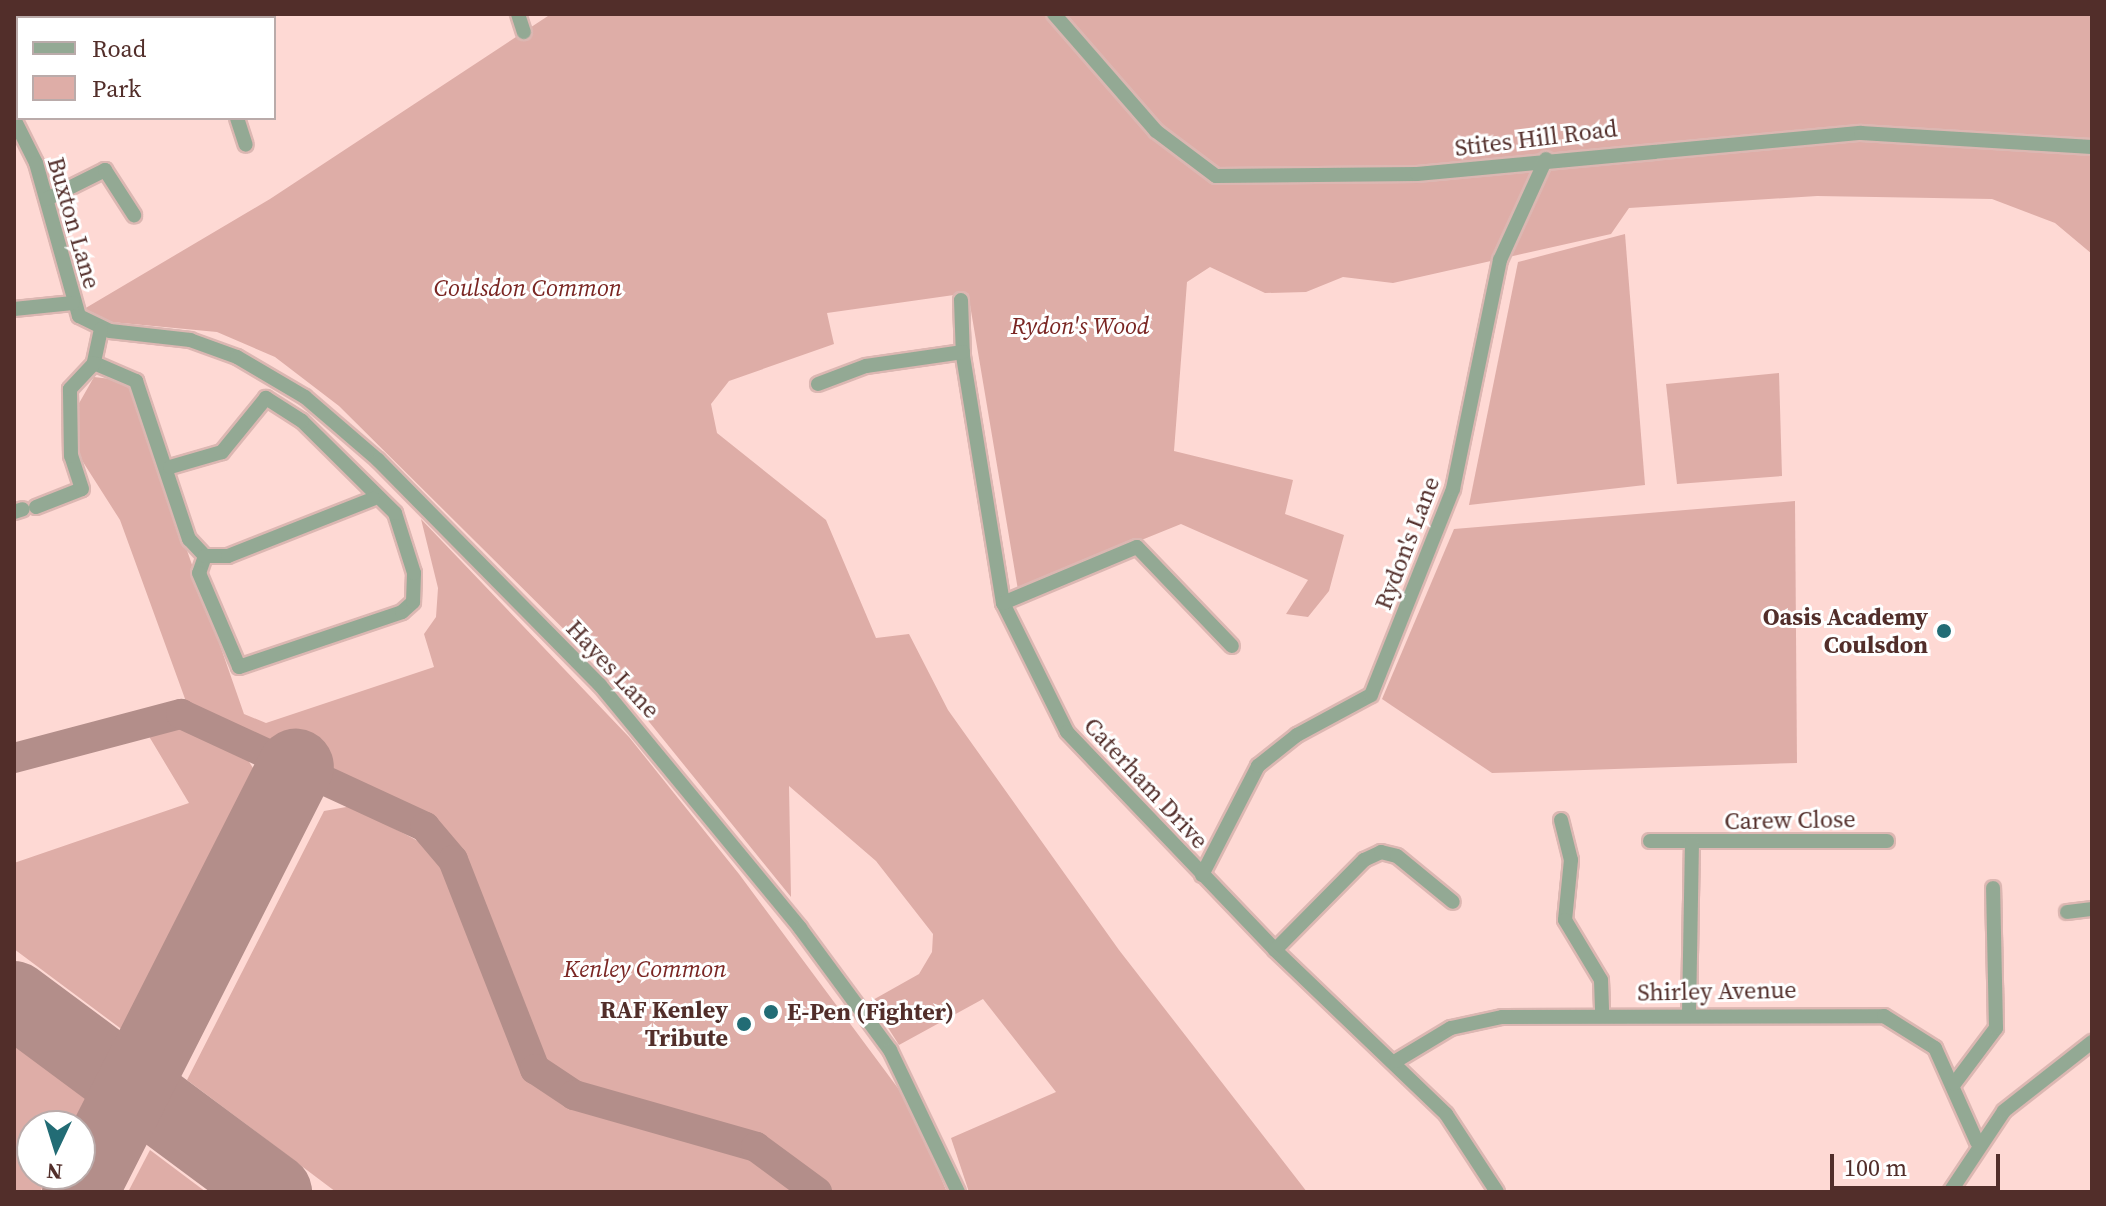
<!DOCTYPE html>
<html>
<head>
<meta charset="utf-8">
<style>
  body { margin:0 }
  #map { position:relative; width:2106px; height:1206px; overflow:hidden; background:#fed9d4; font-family:"Source Serif 4",serif }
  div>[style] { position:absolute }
  .green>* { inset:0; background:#deada7 }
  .taxiway>* { height:30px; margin:-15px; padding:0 15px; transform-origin:15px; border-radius:15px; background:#b38e8a }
  .runway>* { height:76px; margin:-38px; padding:0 38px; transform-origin:38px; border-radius:38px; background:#b38e8a }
  .roads { filter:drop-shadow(2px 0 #dcb7b2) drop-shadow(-2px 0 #dcb7b2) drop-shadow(0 2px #dcb7b2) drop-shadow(0 -2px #dcb7b2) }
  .minor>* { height:14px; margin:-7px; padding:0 7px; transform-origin:7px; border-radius:7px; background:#93a994 }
  .dots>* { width:22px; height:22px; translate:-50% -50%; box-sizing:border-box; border:4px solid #fff; border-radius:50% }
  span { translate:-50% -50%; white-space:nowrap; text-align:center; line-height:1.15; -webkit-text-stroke:6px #fff; paint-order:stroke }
  .street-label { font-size:24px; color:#522e2a }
  .park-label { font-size:24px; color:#7a2623; font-style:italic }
  .poi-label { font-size:24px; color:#522e2a; font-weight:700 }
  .right { translate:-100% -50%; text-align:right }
  .left { translate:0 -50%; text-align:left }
  .frame { position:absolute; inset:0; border:16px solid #522e2a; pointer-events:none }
  .legend { position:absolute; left:16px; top:16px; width:260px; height:104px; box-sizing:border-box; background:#fff; border:2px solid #baabaa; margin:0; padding:10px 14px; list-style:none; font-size:24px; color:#522e2a }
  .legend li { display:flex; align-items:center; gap:16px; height:40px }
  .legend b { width:40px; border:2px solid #baabaa }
  .north { position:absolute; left:16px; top:1110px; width:80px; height:80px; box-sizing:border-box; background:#fff; border:2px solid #baabaa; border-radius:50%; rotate:184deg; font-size:22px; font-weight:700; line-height:32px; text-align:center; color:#522e2a }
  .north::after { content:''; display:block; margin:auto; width:28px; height:36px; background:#226c75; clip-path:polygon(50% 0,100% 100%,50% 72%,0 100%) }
  .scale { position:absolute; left:1830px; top:1154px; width:170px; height:36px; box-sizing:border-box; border:4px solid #522e2a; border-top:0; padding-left:10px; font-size:24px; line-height:28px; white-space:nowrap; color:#522e2a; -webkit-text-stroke:6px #fff; paint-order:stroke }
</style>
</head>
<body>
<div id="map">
  <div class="green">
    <i style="clip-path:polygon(551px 14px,2092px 14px,2092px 254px,2055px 223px,1992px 199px,1817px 196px,1629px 208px,1611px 234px,1393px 283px,1343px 277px,1306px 292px,1265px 293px,1210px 267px,1187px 282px,1174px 451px,1293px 480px,1285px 514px,1344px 535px,1329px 591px,1308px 617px,1286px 614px,1308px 580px,1181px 524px,1018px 590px,968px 293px,827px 313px,834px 344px,729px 381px,711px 404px,717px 433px,826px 520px,876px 638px,909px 634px,948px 710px,1119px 950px,1307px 1192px,969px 1192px,951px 1138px,1056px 1092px,983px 999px,899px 1045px,871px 1001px,919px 974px,932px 952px,933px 934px,876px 861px,789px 786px,791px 897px,616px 681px,339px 406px,275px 357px,217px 332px,111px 322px,84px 309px,270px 199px)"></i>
    <i style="clip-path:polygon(1625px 234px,1645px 485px,1469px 505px,1518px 262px)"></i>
    <i style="clip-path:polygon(1779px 373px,1782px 476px,1677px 484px,1666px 384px)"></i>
    <i style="clip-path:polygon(94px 377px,128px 381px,244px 714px,266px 723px,434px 667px,424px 634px,436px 617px,438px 588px,421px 519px,629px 737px,739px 874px,909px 1103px,947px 1192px,827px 1192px,758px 1139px,578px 1089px,539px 1061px,449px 839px,429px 821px,188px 707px,120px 520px,76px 451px,78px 405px)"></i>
    <i style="clip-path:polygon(1795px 501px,1797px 763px,1492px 773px,1382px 699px,1454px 529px)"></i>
    <i style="clip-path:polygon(177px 722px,241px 749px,253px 768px,252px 782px,124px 1031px,14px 949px,14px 863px,189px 803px,147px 733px)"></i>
    <i style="clip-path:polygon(352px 806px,435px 850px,522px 1073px,572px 1107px,741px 1151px,804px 1192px,336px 1192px,187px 1080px,324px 811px)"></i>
    <i style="clip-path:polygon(14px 1044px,87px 1100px,74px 1126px,32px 1126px,32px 1174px,49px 1174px,40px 1192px,14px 1192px)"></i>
    <i style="clip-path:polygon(150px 1150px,206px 1192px,128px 1192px)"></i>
  </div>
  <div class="taxiway">
    <i style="left:14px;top:758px;width:173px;rotate:-14.8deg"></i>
    <i style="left:181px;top:714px;width:269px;rotate:24.8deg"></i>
    <i style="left:425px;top:827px;width:43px;rotate:49.7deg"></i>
    <i style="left:453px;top:860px;width:225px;rotate:68.6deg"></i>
    <i style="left:535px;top:1069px;width:47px;rotate:33.7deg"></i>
    <i style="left:574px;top:1095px;width:189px;rotate:15.9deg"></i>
    <i style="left:756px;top:1147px;width:76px;rotate:36.4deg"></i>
  </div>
  <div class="runway">
    <i style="left:14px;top:999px;width:324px;rotate:36.6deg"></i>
    <i style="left:80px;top:1192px;width:477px;rotate:-63.1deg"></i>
  </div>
  <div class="roads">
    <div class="minor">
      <i style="left:201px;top:14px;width:4px;rotate:63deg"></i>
      <i style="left:518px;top:14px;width:19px;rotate:72deg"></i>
      <i style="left:1054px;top:14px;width:155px;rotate:48.9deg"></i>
      <i style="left:1156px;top:131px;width:75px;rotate:36.9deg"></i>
      <i style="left:1216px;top:176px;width:201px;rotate:-0.6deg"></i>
      <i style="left:1417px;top:174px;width:446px;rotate:-5.3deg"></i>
      <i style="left:1861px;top:133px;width:231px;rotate:3.5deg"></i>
      <i style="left:14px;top:73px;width:5px;rotate:-37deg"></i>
      <i style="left:237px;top:118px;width:28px;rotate:72deg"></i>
      <i style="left:14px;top:119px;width:49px;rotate:63.4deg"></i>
      <i style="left:36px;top:163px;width:159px;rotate:74.3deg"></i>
      <i style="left:79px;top:316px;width:34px;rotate:26deg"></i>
      <i style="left:110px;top:331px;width:81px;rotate:6.4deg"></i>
      <i style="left:190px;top:340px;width:50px;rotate:19.9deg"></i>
      <i style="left:237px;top:357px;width:79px;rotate:30.5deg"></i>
      <i style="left:305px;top:397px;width:96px;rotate:40.8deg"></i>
      <i style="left:378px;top:460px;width:316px;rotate:45.4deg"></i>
      <i style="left:600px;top:685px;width:315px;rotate:50.5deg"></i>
      <i style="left:800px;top:928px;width:152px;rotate:53.6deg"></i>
      <i style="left:890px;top:1050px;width:157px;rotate:64.4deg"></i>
      <i style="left:47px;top:199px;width:65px;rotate:-26.6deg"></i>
      <i style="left:105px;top:170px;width:54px;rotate:57.2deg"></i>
      <i style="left:961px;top:300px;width:56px;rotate:88deg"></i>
      <i style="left:963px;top:356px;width:250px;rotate:80.8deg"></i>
      <i style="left:1003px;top:603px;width:144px;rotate:63.6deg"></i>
      <i style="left:1067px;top:732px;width:301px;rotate:46.3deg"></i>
      <i style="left:1275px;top:950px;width:237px;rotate:43.8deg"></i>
      <i style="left:1446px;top:1114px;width:93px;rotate:56.8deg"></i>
      <i style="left:14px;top:309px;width:59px;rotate:-5.8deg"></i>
      <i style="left:101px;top:329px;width:35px;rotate:102deg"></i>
      <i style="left:94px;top:363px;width:46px;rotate:23.2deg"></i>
      <i style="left:136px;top:381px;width:167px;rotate:71.5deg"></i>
      <i style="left:189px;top:539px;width:23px;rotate:47deg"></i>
      <i style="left:205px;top:556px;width:18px;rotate:109deg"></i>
      <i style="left:199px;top:573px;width:102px;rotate:66.9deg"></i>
      <i style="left:239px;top:667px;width:172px;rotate:-18.6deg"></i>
      <i style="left:402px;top:612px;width:15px;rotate:-42deg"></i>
      <i style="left:413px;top:602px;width:29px;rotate:-88deg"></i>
      <i style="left:414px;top:573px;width:63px;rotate:-107.6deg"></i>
      <i style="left:395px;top:513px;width:131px;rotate:-135.3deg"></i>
      <i style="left:302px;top:421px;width:43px;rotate:-147.4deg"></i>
      <i style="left:266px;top:398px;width:70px;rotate:129.2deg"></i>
      <i style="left:222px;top:452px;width:54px;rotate:163.9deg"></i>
      <i style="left:818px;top:384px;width:51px;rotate:-20.6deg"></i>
      <i style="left:866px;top:366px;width:98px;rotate:-8.2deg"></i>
      <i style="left:36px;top:507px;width:49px;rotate:-21.4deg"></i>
      <i style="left:82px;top:489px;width:35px;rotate:-108deg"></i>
      <i style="left:71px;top:456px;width:67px;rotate:-90.9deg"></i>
      <i style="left:70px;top:389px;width:35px;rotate:-47deg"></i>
      <i style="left:14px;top:512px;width:9px;rotate:-18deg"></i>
      <i style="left:205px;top:556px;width:23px"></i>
      <i style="left:228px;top:556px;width:156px;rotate:-21.5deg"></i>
      <i style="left:1003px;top:603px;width:145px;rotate:-22.7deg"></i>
      <i style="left:1137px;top:547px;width:137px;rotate:46.2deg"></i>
      <i style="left:1561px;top:820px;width:41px;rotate:76deg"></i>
      <i style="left:1571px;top:860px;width:60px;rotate:95.7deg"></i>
      <i style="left:1565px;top:920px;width:70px;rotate:59deg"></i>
      <i style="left:1601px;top:980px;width:35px;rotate:88deg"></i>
      <i style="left:1650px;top:841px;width:237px"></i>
      <i style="left:1202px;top:875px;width:123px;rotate:-62.8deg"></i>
      <i style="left:1258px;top:766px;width:50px;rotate:-38.5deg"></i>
      <i style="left:1297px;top:735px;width:84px;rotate:-28.4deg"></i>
      <i style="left:1371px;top:695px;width:222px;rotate:-68.3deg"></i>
      <i style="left:1453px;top:489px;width:234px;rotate:-78.4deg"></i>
      <i style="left:1500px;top:260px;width:111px;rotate:-65.5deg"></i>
      <i style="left:2067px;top:912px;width:25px;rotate:-7deg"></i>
      <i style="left:1275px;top:950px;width:127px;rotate:-45.3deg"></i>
      <i style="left:1364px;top:860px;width:19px;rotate:-25deg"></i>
      <i style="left:1381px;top:852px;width:16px;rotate:14deg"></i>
      <i style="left:1397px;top:856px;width:72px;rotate:39.4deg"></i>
      <i style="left:1689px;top:1013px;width:170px;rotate:-89deg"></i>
      <i style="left:1396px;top:1061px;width:64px;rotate:-31deg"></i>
      <i style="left:1451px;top:1028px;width:52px;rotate:-12.2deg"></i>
      <i style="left:1502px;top:1017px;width:382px;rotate:-0.1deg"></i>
      <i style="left:1884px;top:1016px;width:60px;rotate:32.1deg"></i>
      <i style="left:1935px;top:1048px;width:103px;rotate:65.9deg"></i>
      <i style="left:1954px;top:1084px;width:70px;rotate:-53.1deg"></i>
      <i style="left:1996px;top:1028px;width:140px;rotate:-91.2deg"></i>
      <i style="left:1950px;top:1192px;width:97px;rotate:-56.3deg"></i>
      <i style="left:2004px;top:1111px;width:112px;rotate:-38.1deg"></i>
    </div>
  </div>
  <div class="dots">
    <i style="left:1944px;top:631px;background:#226c75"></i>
    <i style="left:771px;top:1012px;background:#226c75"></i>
    <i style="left:744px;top:1024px;background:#226c75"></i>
  </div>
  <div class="street-label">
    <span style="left:1536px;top:138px;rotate:-7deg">Stites Hill Road</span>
    <span style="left:74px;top:223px;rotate:74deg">Buxton Lane</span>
    <span style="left:1407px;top:543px;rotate:-69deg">Rydon's Lane</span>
    <span style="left:613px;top:669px;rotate:47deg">Hayes Lane</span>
    <span style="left:1146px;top:783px;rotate:47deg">Caterham Drive</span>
    <span style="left:1790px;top:820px;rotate:-1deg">Carew Close</span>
    <span style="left:1717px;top:991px;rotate:-1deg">Shirley Avenue</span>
  </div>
  <div class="park-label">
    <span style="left:528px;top:288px">Coulsdon Common</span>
    <span style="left:1080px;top:326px">Rydon's Wood</span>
    <span style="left:645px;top:969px">Kenley Common</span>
  </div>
  <div class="poi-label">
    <span class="right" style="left:1928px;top:631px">Oasis Academy<br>Coulsdon</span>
    <span class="right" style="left:728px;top:1024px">RAF Kenley<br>Tribute</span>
    <span class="left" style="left:787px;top:1012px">E-Pen (Fighter)</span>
  </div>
  <div class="frame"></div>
  <ul class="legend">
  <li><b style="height:10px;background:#93a994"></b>Road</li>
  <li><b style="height:22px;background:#deada7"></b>Park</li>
  </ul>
  <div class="north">N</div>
  <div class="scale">100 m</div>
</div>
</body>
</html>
